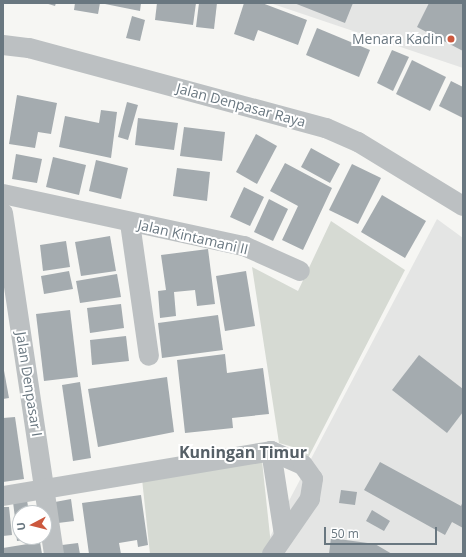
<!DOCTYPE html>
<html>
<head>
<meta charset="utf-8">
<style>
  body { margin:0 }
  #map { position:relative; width:466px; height:557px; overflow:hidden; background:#f6f6f3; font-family:"Open Sans",sans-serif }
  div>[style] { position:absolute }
  .built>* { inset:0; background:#e4e5e4 }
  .green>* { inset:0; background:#d6dad3 }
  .building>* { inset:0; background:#a4abaf }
  .minor>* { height:20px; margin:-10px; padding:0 10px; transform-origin:10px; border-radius:10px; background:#bcc0c2 }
  .dots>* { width:11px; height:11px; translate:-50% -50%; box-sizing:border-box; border:2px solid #fff; border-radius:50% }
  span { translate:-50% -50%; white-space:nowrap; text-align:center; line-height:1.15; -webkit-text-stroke:4px #fff; paint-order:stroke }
  .poi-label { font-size:14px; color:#697780 }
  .right { translate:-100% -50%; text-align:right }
  .street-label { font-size:14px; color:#697780 }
  .quarter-label { font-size:16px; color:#566067; font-weight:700 }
  .frame { position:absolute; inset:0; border:4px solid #697780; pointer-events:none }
  .north { position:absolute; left:12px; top:505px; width:40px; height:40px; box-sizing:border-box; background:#fff; border:1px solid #c3c9cc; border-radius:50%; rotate:263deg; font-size:11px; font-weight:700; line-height:16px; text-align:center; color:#697780 }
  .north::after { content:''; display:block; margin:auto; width:14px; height:18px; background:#cc583e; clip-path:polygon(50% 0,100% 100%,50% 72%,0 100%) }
  .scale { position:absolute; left:324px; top:527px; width:113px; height:18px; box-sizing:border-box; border:2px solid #697780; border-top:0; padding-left:5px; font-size:12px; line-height:14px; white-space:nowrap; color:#697780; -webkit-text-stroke:3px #fff; paint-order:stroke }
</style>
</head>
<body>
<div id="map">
  <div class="built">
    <i style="clip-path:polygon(270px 3px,463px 3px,463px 68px)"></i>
    <i style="clip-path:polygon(437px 219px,463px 238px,463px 554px,261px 554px)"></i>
  </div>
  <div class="green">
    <i style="clip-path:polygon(331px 221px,405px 270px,308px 458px,293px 447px,279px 443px,252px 267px,298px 291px)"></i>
    <i style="clip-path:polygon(262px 461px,271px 545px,264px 554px,150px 554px,142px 479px)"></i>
  </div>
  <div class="building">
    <i style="clip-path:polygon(45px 3px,56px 3px,55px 6px)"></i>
    <i style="clip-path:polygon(75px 3px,100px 3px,98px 14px,74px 10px)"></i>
    <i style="clip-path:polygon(100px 3px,141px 3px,140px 11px)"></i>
    <i style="clip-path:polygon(157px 3px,196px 3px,193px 25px,155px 20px)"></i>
    <i style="clip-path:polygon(199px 3px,217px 3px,214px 29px,196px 27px)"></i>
    <i style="clip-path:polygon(244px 3px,262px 3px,307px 20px,298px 45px,258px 30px,254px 41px,234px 34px)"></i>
    <i style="clip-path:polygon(294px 3px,353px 3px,345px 23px)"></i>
    <i style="clip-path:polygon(429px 3px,463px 3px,463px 51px,417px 27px)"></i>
    <i style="clip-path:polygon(132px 16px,145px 20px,140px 41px,126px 38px)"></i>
    <i style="clip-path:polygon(317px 28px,370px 50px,359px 77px,306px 55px)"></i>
    <i style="clip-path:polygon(392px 50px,409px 57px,393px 91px,377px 83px)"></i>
    <i style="clip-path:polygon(412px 60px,446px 77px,430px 111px,396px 94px)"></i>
    <i style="clip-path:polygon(451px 81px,463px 87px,463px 118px,439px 106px)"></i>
    <i style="clip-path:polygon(17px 95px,57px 103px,51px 134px,38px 132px,35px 148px,9px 144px)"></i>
    <i style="clip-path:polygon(127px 102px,138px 105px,128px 140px,118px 137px)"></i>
    <i style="clip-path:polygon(101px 110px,117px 112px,111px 158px,59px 147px,65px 116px,99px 123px)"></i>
    <i style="clip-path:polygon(138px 118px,178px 123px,174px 150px,135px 145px)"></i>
    <i style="clip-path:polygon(184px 127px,225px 132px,222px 161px,180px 156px)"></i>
    <i style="clip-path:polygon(256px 134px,277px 146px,257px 184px,236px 172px)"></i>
    <i style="clip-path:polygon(311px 148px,340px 164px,330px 183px,301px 167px)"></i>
    <i style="clip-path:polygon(16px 154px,42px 159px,37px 183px,12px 179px)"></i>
    <i style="clip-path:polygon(53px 157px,86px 165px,79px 195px,46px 187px)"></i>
    <i style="clip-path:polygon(96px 160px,128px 168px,121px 199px,89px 191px)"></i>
    <i style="clip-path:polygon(285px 163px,332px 188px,303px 250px,282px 240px,298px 206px,270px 191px)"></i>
    <i style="clip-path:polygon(352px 164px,381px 178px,358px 224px,329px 210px)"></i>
    <i style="clip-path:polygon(177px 168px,210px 172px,207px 201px,173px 196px)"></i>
    <i style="clip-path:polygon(244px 187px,264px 197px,250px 226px,230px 217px)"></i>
    <i style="clip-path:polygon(382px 195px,426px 221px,405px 258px,361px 232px)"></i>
    <i style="clip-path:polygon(269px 199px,288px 209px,273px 241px,254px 232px)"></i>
    <i style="clip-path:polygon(110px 236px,116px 271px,81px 276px,75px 242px)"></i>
    <i style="clip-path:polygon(66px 241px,70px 267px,43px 271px,40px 245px)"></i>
    <i style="clip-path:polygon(208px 249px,215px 304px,197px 306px,195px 290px,174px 292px,176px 316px,160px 318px,158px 291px,166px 290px,161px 255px)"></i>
    <i style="clip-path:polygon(69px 271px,73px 289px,44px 294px,41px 276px)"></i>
    <i style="clip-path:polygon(246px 271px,255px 326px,225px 331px,216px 276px)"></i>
    <i style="clip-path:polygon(117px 274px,121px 297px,80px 303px,76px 281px)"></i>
    <i style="clip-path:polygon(121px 304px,124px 328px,90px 333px,87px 308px)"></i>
    <i style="clip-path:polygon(70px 310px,78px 377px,44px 381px,36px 314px)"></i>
    <i style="clip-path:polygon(218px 315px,223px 350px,162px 358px,158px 323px)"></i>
    <i style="clip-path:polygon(126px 336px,129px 361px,92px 365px,90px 340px)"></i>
    <i style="clip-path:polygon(225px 354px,227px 373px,263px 368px,269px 414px,232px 418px,233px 428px,185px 433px,177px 360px)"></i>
    <i style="clip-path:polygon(419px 355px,463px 389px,463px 412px,447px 433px,392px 390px)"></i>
    <i style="clip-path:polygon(3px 365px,9px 398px,3px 399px)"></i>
    <i style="clip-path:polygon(167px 377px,174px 432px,98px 447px,88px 389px)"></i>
    <i style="clip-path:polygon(80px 382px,91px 458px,73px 461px,62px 385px)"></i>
    <i style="clip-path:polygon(15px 417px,24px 479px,3px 482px,3px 418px)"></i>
    <i style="clip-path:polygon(380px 462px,461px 506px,463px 501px,463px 528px,452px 522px,445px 535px,364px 490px)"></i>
    <i style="clip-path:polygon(341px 490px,357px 492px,355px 505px,339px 503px)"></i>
    <i style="clip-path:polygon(141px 495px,148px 545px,138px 547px,137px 540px,119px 543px,121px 554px,89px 554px,82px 503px)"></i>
    <i style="clip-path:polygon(71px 499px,74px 521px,58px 523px,55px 502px)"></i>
    <i style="clip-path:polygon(27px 500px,29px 513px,20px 513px,20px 517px,15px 518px,13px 502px)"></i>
    <i style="clip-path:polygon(3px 507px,9px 507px,12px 535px,3px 536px)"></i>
    <i style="clip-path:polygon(372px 510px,390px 521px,384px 531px,366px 521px)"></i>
    <i style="clip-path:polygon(15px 523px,20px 523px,20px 537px,40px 538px,17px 541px)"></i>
    <i style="clip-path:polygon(331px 538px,375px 544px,392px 554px,329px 554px)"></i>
    <i style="clip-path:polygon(40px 542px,42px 554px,3px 554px,3px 548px)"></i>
    <i style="clip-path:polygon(78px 543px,80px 554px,63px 554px,62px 545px)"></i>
  </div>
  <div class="minor">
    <i style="left:3px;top:45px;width:26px;rotate:7deg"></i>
    <i style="left:29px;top:48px;width:308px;rotate:15.1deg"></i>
    <i style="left:326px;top:128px;width:35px;rotate:24deg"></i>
    <i style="left:358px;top:142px;width:123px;rotate:31.4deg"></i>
    <i style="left:3px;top:194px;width:247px;rotate:12.2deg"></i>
    <i style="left:244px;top:246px;width:61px;rotate:24.1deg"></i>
    <i style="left:3px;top:213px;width:345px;rotate:81.5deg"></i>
    <i style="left:130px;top:223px;width:134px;rotate:81.9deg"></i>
    <i style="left:271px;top:451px;width:35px;rotate:24deg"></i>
    <i style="left:303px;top:465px;width:17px;rotate:54deg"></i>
    <i style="left:313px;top:479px;width:20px;rotate:99deg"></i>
    <i style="left:310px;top:499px;width:67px;rotate:124.6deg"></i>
    <i style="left:271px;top:451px;width:85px;rotate:81.2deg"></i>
    <i style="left:3px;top:496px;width:272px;rotate:-9.5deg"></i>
  </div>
  <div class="dots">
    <i style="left:451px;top:39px;background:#cc583e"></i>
  </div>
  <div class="poi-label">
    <span class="right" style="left:443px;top:39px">Menara Kadin</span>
  </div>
  <div class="street-label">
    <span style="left:241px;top:105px;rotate:15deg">Jalan Denpasar Raya</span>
    <span style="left:193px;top:237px;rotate:13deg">Jalan Kintamani II</span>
    <span style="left:29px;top:384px;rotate:81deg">Jalan Denpasar I</span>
  </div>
  <div class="quarter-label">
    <span style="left:243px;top:452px">Kuningan Timur</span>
  </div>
  <div class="frame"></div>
  <div class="north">U</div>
  <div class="scale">50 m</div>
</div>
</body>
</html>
